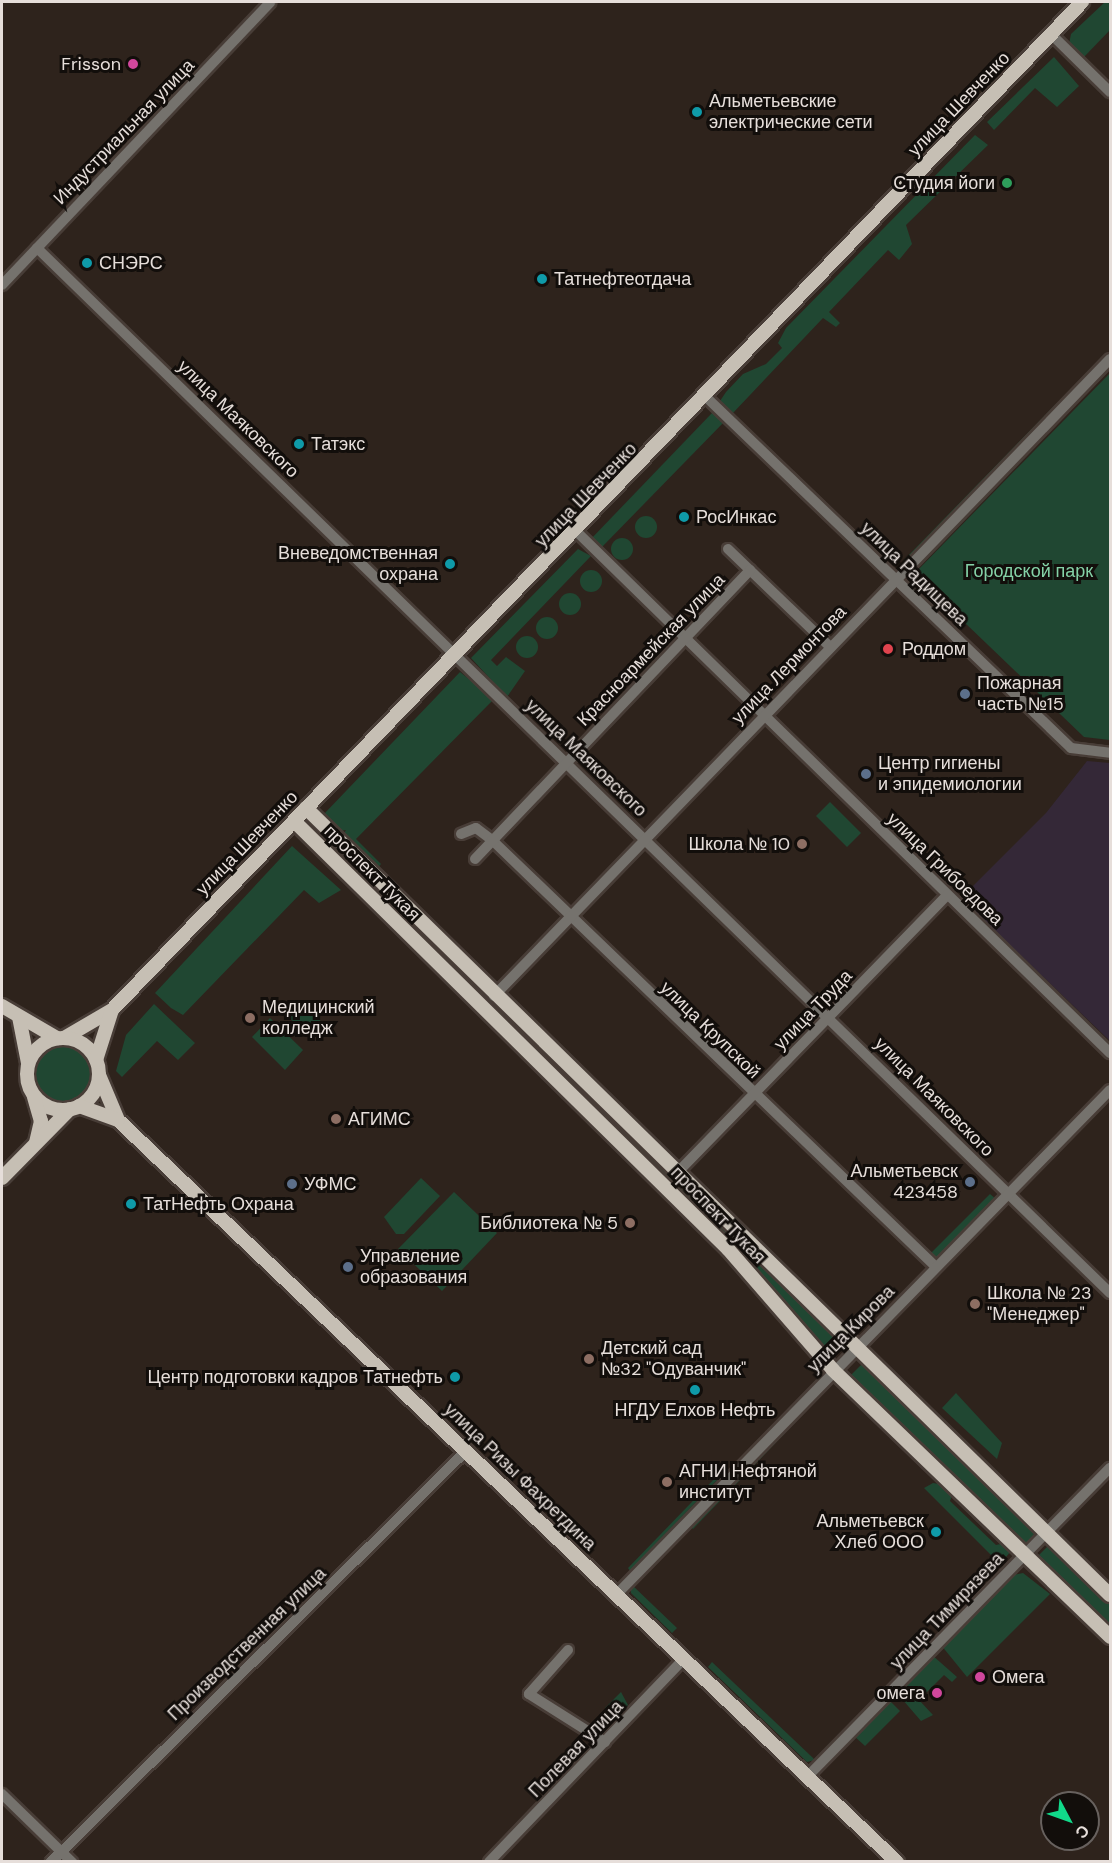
<!DOCTYPE html>
<html>
<head>
<meta charset="utf-8">
<style>
  body { margin:0 }
  #map { position:relative; width:1112px; height:1863px; overflow:hidden; background:#2e231c; font-family:"DM Sans",sans-serif }
  div>[style] { position:absolute }
  .medical>* { inset:0; background:#342837 }
  .green>* { inset:0; background:#204732 }
  .round { border-radius:50% }
  .roads { filter:drop-shadow(2px 0 #483d37) drop-shadow(-2px 0 #483d37) drop-shadow(0 2px #483d37) drop-shadow(0 -2px #483d37) }
  .minor>* { height:10px; margin:-5px; padding:0 5px; transform-origin:5px; border-radius:5px; background:#75726d }
  .major>* { height:14px; margin:-7px; padding:0 7px; transform-origin:7px; border-radius:7px; background:#c6bfb4 }
  .major>.ring { margin:-7px; padding:0; box-sizing:content-box; background:none; border:14px solid #c6bfb4; border-radius:50% }
  .dots>* { width:16px; height:16px; translate:-50% -50%; box-sizing:border-box; border:3px solid #120e0b; border-radius:50% }
  span { translate:-50% -50%; white-space:nowrap; text-align:center; line-height:1.15; -webkit-text-stroke:6px #120e0b; paint-order:stroke }
  .poi-label { font-size:18px; color:#e6deda }
  .right { translate:-100% -50%; text-align:right }
  .left { translate:0 -50%; text-align:left }
  .street-label { font-size:18px; color:#e6deda }
  .park-label { font-size:18px; color:#85d2a7 }
  .frame { position:absolute; inset:0; border:3px solid #e6deda; pointer-events:none }
  .north { position:absolute; left:1040px; top:1791px; width:60px; height:60px; box-sizing:border-box; background:#120e0b; border:2px solid #67615e; border-radius:50%; rotate:131deg; font-size:16px; font-weight:700; line-height:24px; text-align:center; color:#e6deda }
  .north::after { content:''; display:block; margin:auto; width:21px; height:27px; background:#11d98a; clip-path:polygon(50% 0,100% 100%,50% 72%,0 100%) }
</style>
</head>
<body>
<div id="map">
  <div class="medical">
    <i style="clip-path:polygon(1087px 761px,1110px 763px,1110px 1041px,961px 898px,1046px 813px)"></i>
  </div>
  <div class="green">
    <i style="clip-path:polygon(1105px 2px,1110px 2px,1110px 30px,1083px 58px,1069px 44px,1071px 34px)"></i>
    <i style="clip-path:polygon(1054px 57px,1079px 86px,1057px 107px,1035px 88px,994px 130px,987px 122px)"></i>
    <i style="clip-path:polygon(975px 135px,988px 145px,906px 225px,912px 244px,899px 260px,888px 250px,829px 312px,840px 323px,836px 327px,823px 318px,732px 414px,725px 408px,720px 401px,726px 392px,743px 374px,766px 364px,782px 348px,778px 343px,786px 328px)"></i>
    <i style="clip-path:polygon(1110px 373px,1110px 740px,1084px 737px,914px 574px)"></i>
    <i style="clip-path:polygon(1057px 403px,1059px 405px,905px 563px,903px 561px)"></i>
    <i style="clip-path:polygon(712px 413px,725px 421px,601px 548px,590px 540px)"></i>
    <i class="round" style="left:635px;top:516px;width:22px;height:22px"></i>
    <i class="round" style="left:611px;top:538px;width:22px;height:22px"></i>
    <i style="clip-path:polygon(578px 549px,591px 556px,491px 660px,497px 666px,506px 657px,525px 671px,507px 697px,471px 658px)"></i>
    <i class="round" style="left:580px;top:570px;width:22px;height:22px"></i>
    <i class="round" style="left:559px;top:593px;width:22px;height:22px"></i>
    <i class="round" style="left:536px;top:617px;width:22px;height:22px"></i>
    <i class="round" style="left:516px;top:636px;width:22px;height:22px"></i>
    <i style="clip-path:polygon(460px 672px,494px 699px,356px 839px,381px 864px,376px 870px,342px 836px,346px 830px,336px 832px,324px 814px)"></i>
    <i style="clip-path:polygon(830px 802px,861px 833px,847px 847px,816px 816px)"></i>
    <i style="clip-path:polygon(316px 825px,429px 941px,424px 946px,311px 829px)"></i>
    <i style="clip-path:polygon(292px 846px,341px 890px,319px 903px,304px 890px,183px 1015px,171px 1008px,155px 993px)"></i>
    <i style="clip-path:polygon(433px 949px,481px 986px,615px 1116px,610px 1121px)"></i>
    <i style="clip-path:polygon(299px 1001px,324px 1024px,311px 1038px,286px 1015px)"></i>
    <i style="clip-path:polygon(154px 1004px,195px 1043px,178px 1060px,157px 1041px,122px 1077px,116px 1071px,126px 1035px)"></i>
    <i style="clip-path:polygon(270px 1018px,303px 1050px,285px 1070px,252px 1037px)"></i>
    <i class="round" style="left:33px;top:1043px;width:62px;height:62px"></i>
    <i style="clip-path:polygon(625px 1127px,844px 1342px,829px 1357px,619px 1133px)"></i>
    <i style="clip-path:polygon(421px 1178px,440px 1196px,404px 1234px,396px 1234px,384px 1217px)"></i>
    <i style="clip-path:polygon(454px 1192px,497px 1233px,442px 1291px,398px 1249px)"></i>
    <i style="clip-path:polygon(990px 1194px,997px 1200px,936px 1259px,931px 1253px)"></i>
    <i style="clip-path:polygon(864px 1362px,1039px 1533px,1025px 1548px,849px 1377px)"></i>
    <i style="clip-path:polygon(956px 1393px,1002px 1443px,997px 1459px,942px 1408px)"></i>
    <i style="clip-path:polygon(778px 1428px,784px 1434px,693px 1529px,686px 1522px)"></i>
    <i style="clip-path:polygon(718px 1475px,720px 1477px,630px 1571px,628px 1568px)"></i>
    <i style="clip-path:polygon(933px 1483px,945px 1485px,953px 1492px,950px 1501px,996px 1545px,1005px 1543px,1012px 1550px,968px 1601px,965px 1598px,999px 1563px,924px 1488px)"></i>
    <i style="clip-path:polygon(1050px 1544px,1110px 1603px,1110px 1634px,1035px 1559px)"></i>
    <i style="clip-path:polygon(1023px 1573px,1050px 1594px,967px 1677px,941px 1645px,1008px 1576px)"></i>
    <i style="clip-path:polygon(631px 1584px,677px 1628px,672px 1633px,631px 1593px)"></i>
    <i style="clip-path:polygon(932px 1655px,957px 1677px,952px 1682px,944px 1675px,919px 1700px,933px 1715px,921px 1721px,896px 1692px)"></i>
    <i style="clip-path:polygon(712px 1662px,812px 1757px,815px 1760px,807px 1762px,708px 1667px)"></i>
    <i style="clip-path:polygon(621px 1692px,628px 1705px,613px 1722px,605px 1720px,605px 1708px)"></i>
    <i style="clip-path:polygon(889px 1700px,900px 1711px,865px 1746px,853px 1735px)"></i>
  </div>
  <div class="roads">
    <div class="minor">
      <i style="left:1051px;top:34px;width:83px;rotate:44.5deg"></i>
      <i style="left:37px;top:248px;width:1498px;rotate:44.24deg"></i>
      <i style="left:2px;top:285px;width:390px;rotate:-46.5deg"></i>
      <i style="left:705px;top:396px;width:508px;rotate:43.88deg"></i>
      <i style="left:1071px;top:748px;width:39px;rotate:7deg"></i>
      <i style="left:576px;top:531px;width:747px;rotate:44.35deg"></i>
      <i style="left:728px;top:549px;width:140px;rotate:43.8deg"></i>
      <i style="left:461px;top:834px;width:16px;rotate:-22deg"></i>
      <i style="left:476px;top:828px;width:20px;rotate:37deg"></i>
      <i style="left:492px;top:840px;width:616px;rotate:43.88deg"></i>
      <i style="left:475px;top:859px;width:399px;rotate:-46.4deg"></i>
      <i style="left:494px;top:996px;width:886px;rotate:-45.96deg"></i>
      <i style="left:677px;top:1173px;width:388px;rotate:-45.8deg"></i>
      <i style="left:617px;top:1594px;width:705px;rotate:-45.63deg"></i>
      <i style="left:568px;top:1650px;width:59px;rotate:131.6deg"></i>
      <i style="left:529px;top:1694px;width:90px;rotate:32.3deg"></i>
      <i style="left:807px;top:1777px;width:433px;rotate:-45.6deg"></i>
      <i style="left:2px;top:1794px;width:98px;rotate:44.2deg"></i>
      <i style="left:51px;top:1862px;width:584px;rotate:-44.72deg"></i>
      <i style="left:489px;top:1862px;width:281px;rotate:-46.2deg"></i>
    </div>
    <div class="major">
      <i style="left:306px;top:808px;width:1125px;rotate:44.39deg"></i>
      <i style="left:294px;top:821px;width:610px;rotate:44.6deg"></i>
      <i style="left:728px;top:1249px;width:160px;rotate:49deg"></i>
      <i style="left:833px;top:1370px;width:385px;rotate:43.9deg"></i>
      <i style="left:2px;top:1006px;width:64px;rotate:30.2deg"></i>
      <i style="left:19px;top:1017px;width:47px;rotate:78.9deg"></i>
      <i style="left:64px;top:1038px;width:56px;rotate:-30.3deg"></i>
      <i style="left:112px;top:1010px;width:1399px;rotate:-46.1deg"></i>
      <i class="ring" style="left:27px;top:1038px;width:58px;height:58px"></i>
      <i style="left:96px;top:1060px;width:52px;rotate:-72.3deg"></i>
      <i style="left:99px;top:1075px;width:49px;rotate:67.1deg"></i>
      <i style="left:118px;top:1120px;width:1076px;rotate:43.61deg"></i>
      <i style="left:34px;top:1097px;width:25px;rotate:74deg"></i>
      <i style="left:41px;top:1121px;width:22px;rotate:103deg"></i>
      <i style="left:79px;top:1106px;width:41px;rotate:19.7deg"></i>
      <i style="left:2px;top:1178px;width:97px;rotate:-45.4deg"></i>
    </div>
  </div>
  <div class="dots">
    <i style="left:133px;top:64px;background:#d1479c"></i>
    <i style="left:697px;top:112px;background:#0f9aa8"></i>
    <i style="left:1007px;top:183px;background:#2e9e5b"></i>
    <i style="left:87px;top:263px;background:#0f9aa8"></i>
    <i style="left:542px;top:279px;background:#0f9aa8"></i>
    <i style="left:299px;top:444px;background:#0f9aa8"></i>
    <i style="left:684px;top:517px;background:#0f9aa8"></i>
    <i style="left:450px;top:564px;background:#0f9aa8"></i>
    <i style="left:888px;top:649px;background:#e0444e"></i>
    <i style="left:965px;top:694px;background:#5c6f8a"></i>
    <i style="left:866px;top:774px;background:#5c6f8a"></i>
    <i style="left:802px;top:844px;background:#8d6e63"></i>
    <i style="left:250px;top:1018px;background:#8d6e63"></i>
    <i style="left:336px;top:1119px;background:#8d6e63"></i>
    <i style="left:970px;top:1182px;background:#5c6f8a"></i>
    <i style="left:292px;top:1184px;background:#5c6f8a"></i>
    <i style="left:131px;top:1204px;background:#0f9aa8"></i>
    <i style="left:630px;top:1223px;background:#8d6e63"></i>
    <i style="left:348px;top:1267px;background:#5c6f8a"></i>
    <i style="left:975px;top:1304px;background:#8d6e63"></i>
    <i style="left:589px;top:1359px;background:#8d6e63"></i>
    <i style="left:455px;top:1377px;background:#0f9aa8"></i>
    <i style="left:695px;top:1390px;background:#0f9aa8"></i>
    <i style="left:667px;top:1482px;background:#8d6e63"></i>
    <i style="left:936px;top:1532px;background:#0f9aa8"></i>
    <i style="left:980px;top:1677px;background:#d1479c"></i>
    <i style="left:937px;top:1693px;background:#d1479c"></i>
  </div>
  <div class="poi-label">
    <span class="right" style="left:121px;top:64px">Frisson</span>
    <span class="left" style="left:709px;top:112px">Альметьевские<br>электрические сети</span>
    <span class="right" style="left:995px;top:183px">Студия йоги</span>
    <span class="left" style="left:99px;top:263px">СНЭРС</span>
    <span class="left" style="left:554px;top:279px">Татнефтеотдача</span>
    <span class="left" style="left:311px;top:444px">Татэкс</span>
    <span class="left" style="left:696px;top:517px">РосИнкас</span>
    <span class="right" style="left:438px;top:564px">Вневедомственная<br>охрана</span>
    <span class="left" style="left:902px;top:649px">Роддом</span>
    <span class="left" style="left:977px;top:694px">Пожарная<br>часть №15</span>
    <span class="left" style="left:878px;top:774px">Центр гигиены<br>и эпидемиологии</span>
    <span class="right" style="left:790px;top:844px">Школа № 10</span>
    <span class="left" style="left:262px;top:1018px">Медицинский<br>колледж</span>
    <span class="left" style="left:348px;top:1119px">АГИМС</span>
    <span class="right" style="left:958px;top:1182px">Альметьевск<br>423458</span>
    <span class="left" style="left:304px;top:1184px">УФМС</span>
    <span class="left" style="left:143px;top:1204px">ТатНефть Охрана</span>
    <span class="right" style="left:618px;top:1223px">Библиотека № 5</span>
    <span class="left" style="left:360px;top:1267px">Управление<br>образования</span>
    <span class="left" style="left:987px;top:1304px">Школа № 23<br>"Менеджер"</span>
    <span class="left" style="left:601px;top:1359px">Детский сад<br>№32 "Одуванчик"</span>
    <span class="right" style="left:443px;top:1377px">Центр подготовки кадров Татнефть</span>
    <span style="left:695px;top:1410px">НГДУ Елхов Нефть</span>
    <span class="left" style="left:679px;top:1482px">АГНИ Нефтяной<br>институт</span>
    <span class="right" style="left:924px;top:1532px">Альметьевск<br>Хлеб ООО</span>
    <span class="left" style="left:992px;top:1677px">Омега</span>
    <span class="right" style="left:925px;top:1693px">омега</span>
  </div>
  <div class="street-label">
    <span style="left:959px;top:104px;rotate:-46deg">улица Шевченко</span>
    <span style="left:124px;top:132px;rotate:-46deg">Индустриальная улица</span>
    <span style="left:238px;top:419px;rotate:44deg">улица Маяковского</span>
    <span style="left:586px;top:495px;rotate:-46deg">улица Шевченко</span>
    <span style="left:914px;top:574px;rotate:44deg">улица Радищева</span>
    <span style="left:651px;top:650px;rotate:-46deg">Красноармейская улица</span>
    <span style="left:789px;top:665px;rotate:-46deg">улица Лермонтова</span>
    <span style="left:586px;top:758px;rotate:44deg">улица Маяковского</span>
    <span style="left:247px;top:843px;rotate:-46deg">улица Шевченко</span>
    <span style="left:945px;top:869px;rotate:44deg">улица Грибоедова</span>
    <span style="left:372px;top:873px;rotate:45deg">проспект Тукая</span>
    <span style="left:813px;top:1010px;rotate:-46deg">улица Труда</span>
    <span style="left:710px;top:1030px;rotate:44deg">улица Крупской</span>
    <span style="left:934px;top:1097px;rotate:45deg">улица Маяковского</span>
    <span style="left:718px;top:1215px;rotate:46deg">проспект Тукая</span>
    <span style="left:851px;top:1329px;rotate:-45deg">улица Кирова</span>
    <span style="left:520px;top:1477px;rotate:44deg">улица Ризы Фахретдина</span>
    <span style="left:947px;top:1611px;rotate:-46deg">улица Тимирязева</span>
    <span style="left:247px;top:1644px;rotate:-44deg">Производственная улица</span>
    <span style="left:576px;top:1749px;rotate:-46deg">Полевая улица</span>
  </div>
  <div class="park-label">
    <span style="left:1029px;top:571px">Городской парк</span>
  </div>
  <div class="frame"></div>
  <div class="north">С</div>
</div>
</body>
</html>
